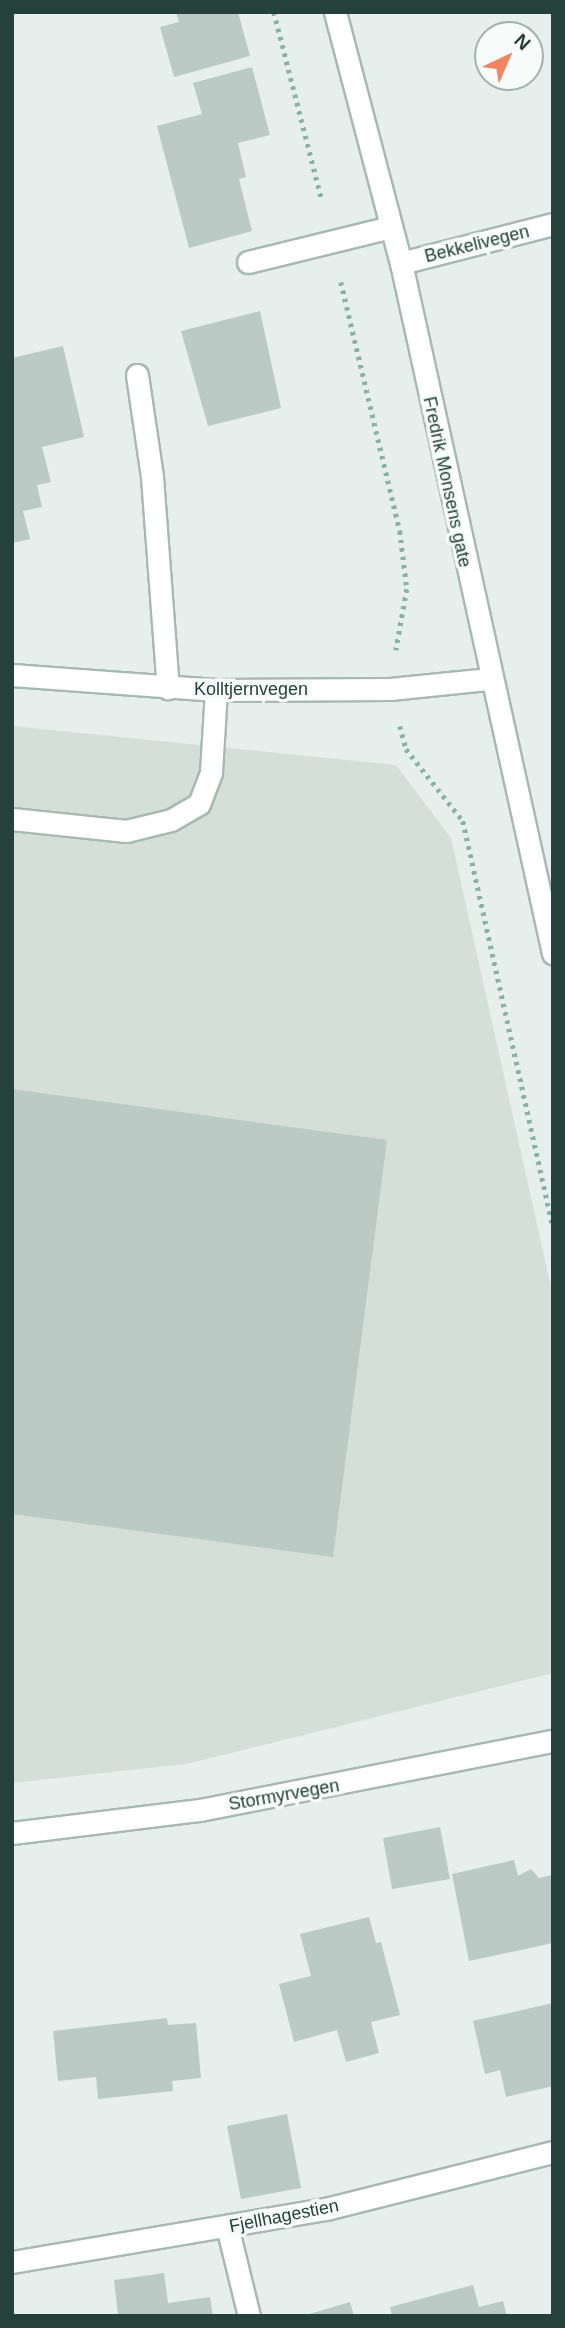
<!DOCTYPE html>
<html>
<head>
<meta charset="utf-8">
<style>
  body { margin:0 }
  #map { position:relative; width:565px; height:2328px; overflow:hidden; background:#e6efeb; font-family:Helvetica,sans-serif }
  div>[style] { position:absolute }
  .built>* { inset:0; background:#d4dfda }
  .building>* { inset:0; background:#bbcac4 }
  .path>* { height:4.5px; margin-top:-2.25px; transform-origin:0; background:repeating-linear-gradient(90deg,#86b3a5 0 3.5px,transparent 0 8.5px) }
  .roads { filter:drop-shadow(2px 0 #a8b8b2) drop-shadow(-2px 0 #a8b8b2) drop-shadow(0 2px #a8b8b2) drop-shadow(0 -2px #a8b8b2) }
  .service>* { height:21px; margin:-10.5px; padding:0 10.5px; transform-origin:10.5px; border-radius:10.5px; background:#fff }
  .minor>* { height:21px; margin:-10.5px; padding:0 10.5px; transform-origin:10.5px; border-radius:10.5px; background:#fff }
  span { translate:-50% -50%; white-space:nowrap; text-align:center; line-height:1.15; -webkit-text-stroke:7px #f7fbf9; paint-order:stroke }
  .street-label { font-size:18px; color:#24423a }
  .frame { position:absolute; inset:0; border:14px solid #24423a; pointer-events:none }
  .north { position:absolute; left:474px; top:21px; width:70px; height:70px; box-sizing:border-box; background:#f7fbf9; border:2px solid #a3b1ad; border-radius:50%; rotate:44deg; font-size:19px; font-weight:700; line-height:28px; text-align:center; color:#24423a }
  .north::after { content:''; display:block; margin:auto; width:24px; height:32px; background:#f4845f; clip-path:polygon(50% 0,100% 100%,50% 72%,0 100%) }
</style>
</head>
<body>
<div id="map">
  <div class="built">
    <i style="clip-path:polygon(12px 726px,396px 765px,451px 838px,553px 1296px,553px 1673px,186px 1764px,12px 1783px)"></i>
  </div>
  <div class="building">
    <i style="clip-path:polygon(176px 12px,238px 12px,250px 56px,174px 77px,160px 27px,179px 22px)"></i>
    <i style="clip-path:polygon(252px 67px,270px 135px,238px 143px,246px 177px,239px 179px,252px 231px,189px 248px,157px 126px,202px 114px,193px 83px)"></i>
    <i style="clip-path:polygon(260px 311px,281px 408px,208px 426px,181px 331px)"></i>
    <i style="clip-path:polygon(63px 346px,84px 437px,42px 447px,51px 482px,37px 485px,42px 507px,23px 511px,30px 539px,12px 543px,12px 358px)"></i>
    <i style="clip-path:polygon(12px 1089px,387px 1140px,333px 1557px,12px 1514px)"></i>
    <i style="clip-path:polygon(440px 1827px,450px 1879px,392px 1889px,383px 1838px)"></i>
    <i style="clip-path:polygon(514px 1860px,518px 1876px,531px 1869px,539px 1878px,553px 1875px,553px 1943px,469px 1961px,452px 1874px)"></i>
    <i style="clip-path:polygon(369px 1917px,376px 1943px,381px 1942px,400px 2015px,371px 2022px,379px 2053px,346px 2062px,337px 2030px,294px 2042px,279px 1984px,311px 1976px,300px 1934px)"></i>
    <i style="clip-path:polygon(553px 2003px,553px 2086px,506px 2097px,500px 2070px,485px 2074px,473px 2021px)"></i>
    <i style="clip-path:polygon(167px 2018px,168px 2025px,196px 2023px,201px 2078px,172px 2081px,173px 2091px,98px 2099px,96px 2077px,58px 2081px,53px 2031px)"></i>
    <i style="clip-path:polygon(287px 2114px,301px 2188px,241px 2199px,227px 2126px)"></i>
    <i style="clip-path:polygon(164px 2273px,168px 2303px,210px 2297px,213px 2316px,118px 2315px,114px 2280px)"></i>
    <i style="clip-path:polygon(473px 2285px,479px 2307px,503px 2301px,507px 2316px,392px 2316px,390px 2307px)"></i>
    <i style="clip-path:polygon(350px 2302px,354px 2316px,306px 2316px,306px 2315px)"></i>
  </div>
  <div class="path">
    <i style="left:274px;top:12px;width:195px;rotate:75.7deg"></i>
    <i style="left:341px;top:282px;width:256px;rotate:76.7deg"></i>
    <i style="left:400px;top:531px;width:58px;rotate:83.1deg"></i>
    <i style="left:407px;top:589px;width:62px;rotate:100.2deg"></i>
    <i style="left:400px;top:726px;width:24px;rotate:75deg"></i>
    <i style="left:406px;top:749px;width:92px;rotate:51.6deg"></i>
    <i style="left:463px;top:821px;width:415px;rotate:77.5deg"></i>
  </div>
  <div class="roads">
    <div class="service">
      <i style="left:248px;top:262px;width:147px;rotate:-13.8deg"></i>
      <i style="left:137px;top:375px;width:103px;rotate:81.6deg"></i>
      <i style="left:152px;top:477px;width:212px;rotate:85.7deg"></i>
      <i style="left:12px;top:819px;width:115px;rotate:6deg"></i>
      <i style="left:126px;top:831px;width:46px;rotate:-13.7deg"></i>
      <i style="left:171px;top:820px;width:32px;rotate:-30deg"></i>
      <i style="left:199px;top:804px;width:34px;rotate:-69deg"></i>
      <i style="left:211px;top:772px;width:82px;rotate:-86.5deg"></i>
      <i style="left:227px;top:2226px;width:93px;rotate:76.3deg"></i>
    </div>
    <div class="minor">
      <i style="left:335px;top:12px;width:260px;rotate:75.3deg"></i>
      <i style="left:401px;top:263px;width:707px;rotate:77.58deg"></i>
      <i style="left:401px;top:263px;width:157px;rotate:-14.4deg"></i>
      <i style="left:12px;top:675px;width:205px;rotate:4.2deg"></i>
      <i style="left:216px;top:690px;width:174px;rotate:-0.3deg"></i>
      <i style="left:390px;top:689px;width:100px;rotate:-5.8deg"></i>
      <i style="left:12px;top:1833px;width:189px;rotate:-7deg"></i>
      <i style="left:200px;top:1810px;width:360px;rotate:-11.1deg"></i>
      <i style="left:12px;top:2262px;width:318px;rotate:-9.6deg"></i>
      <i style="left:326px;top:2209px;width:234px;rotate:-14.1deg"></i>
    </div>
  </div>
  <div class="street-label">
    <span style="left:477px;top:244px;rotate:-14deg">Bekkelivegen</span>
    <span style="left:447px;top:482px;rotate:78deg">Fredrik Monsens gate</span>
    <span style="left:251px;top:689px">Kolltjernvegen</span>
    <span style="left:284px;top:1795px;rotate:-10deg">Stormyrvegen</span>
    <span style="left:284px;top:2216px;rotate:-11deg">Fjellhagestien</span>
  </div>
  <div class="frame"></div>
  <div class="north">N</div>
</div>
</body>
</html>
